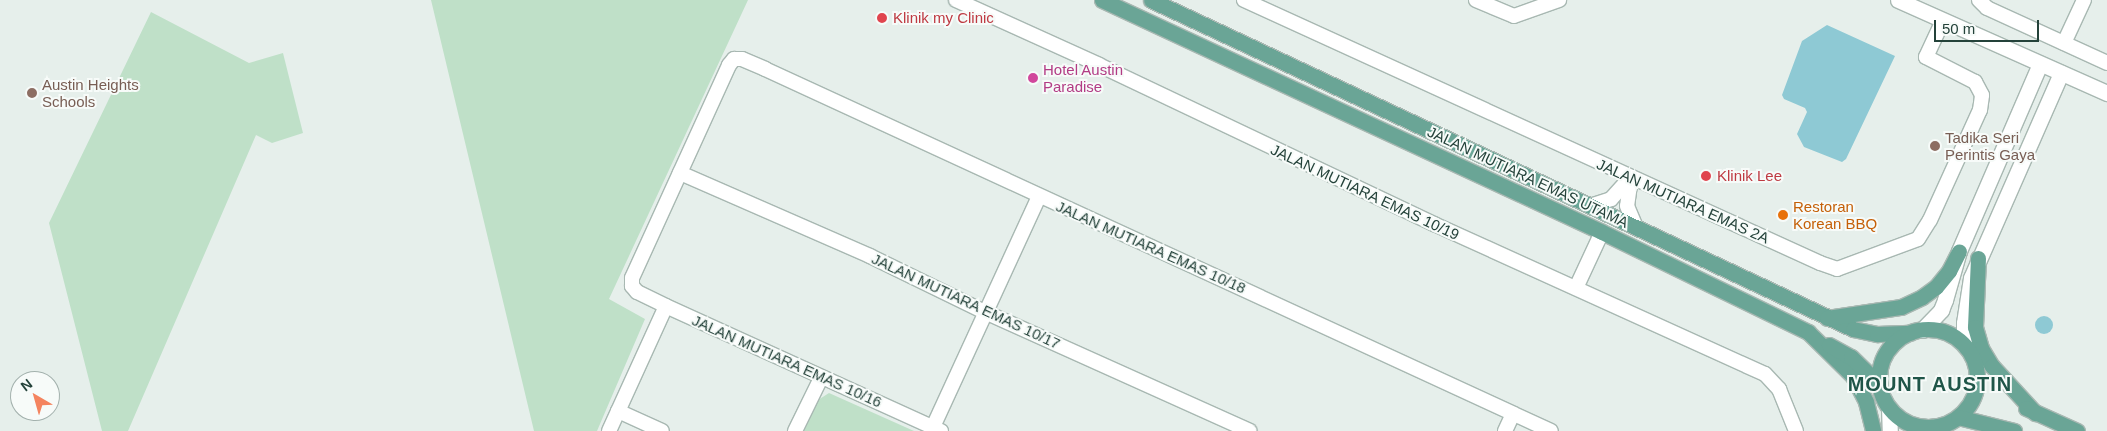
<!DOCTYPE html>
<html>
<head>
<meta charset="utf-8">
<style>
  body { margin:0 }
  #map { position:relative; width:2107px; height:431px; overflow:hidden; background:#e6efeb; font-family:Arial,sans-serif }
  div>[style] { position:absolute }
  .green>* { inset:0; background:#bfe0c8 }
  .water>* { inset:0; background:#8ec9d4 }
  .round { border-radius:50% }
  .roads { filter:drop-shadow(1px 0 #a8b8b2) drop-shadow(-1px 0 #a8b8b2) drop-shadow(0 1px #a8b8b2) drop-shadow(0 -1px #a8b8b2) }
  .street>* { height:14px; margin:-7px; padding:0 7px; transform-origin:7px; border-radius:7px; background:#fff }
  .secondary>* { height:15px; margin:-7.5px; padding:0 7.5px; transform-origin:7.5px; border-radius:7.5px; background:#fff }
  .primary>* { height:15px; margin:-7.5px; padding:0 7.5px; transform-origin:7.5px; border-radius:7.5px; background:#6aa596 }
  .primary>.ring { margin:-7.5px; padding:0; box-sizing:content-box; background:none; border:15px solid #6aa596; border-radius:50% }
  .dots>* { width:14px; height:14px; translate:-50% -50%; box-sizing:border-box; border:2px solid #f7fbf9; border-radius:50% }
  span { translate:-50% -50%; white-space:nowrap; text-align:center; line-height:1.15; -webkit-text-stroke:4px #f7fbf9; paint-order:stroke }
  .health-label { font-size:15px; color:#be3a42 }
  .left { translate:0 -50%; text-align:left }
  .hotel-label { font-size:15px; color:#b23c85 }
  .education-label { font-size:15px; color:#785e54 }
  .street-label { font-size:15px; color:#24423a }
  .food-label { font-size:15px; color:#c56008 }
  .district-label { font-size:20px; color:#1f5548; font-weight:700; letter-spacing:1px }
  .north { position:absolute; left:10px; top:371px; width:50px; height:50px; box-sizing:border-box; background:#f7fbf9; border:1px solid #a3b1ad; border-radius:50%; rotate:322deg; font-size:14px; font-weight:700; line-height:20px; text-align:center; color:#24423a }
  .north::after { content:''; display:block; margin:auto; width:18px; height:22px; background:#f4845f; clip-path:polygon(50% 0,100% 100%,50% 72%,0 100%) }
  .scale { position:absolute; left:1934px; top:20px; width:105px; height:22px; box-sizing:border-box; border:2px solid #24423a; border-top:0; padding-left:6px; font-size:15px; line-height:18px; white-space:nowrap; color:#24423a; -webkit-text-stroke:4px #f7fbf9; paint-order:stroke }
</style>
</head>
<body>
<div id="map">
  <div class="green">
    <i style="clip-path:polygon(431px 0,748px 0,609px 299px,645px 319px,597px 431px,534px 431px)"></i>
    <i style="clip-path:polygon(151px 12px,249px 63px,283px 53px,303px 133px,272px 143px,256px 135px,128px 431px,102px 431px,49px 223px)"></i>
    <i style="clip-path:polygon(829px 393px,914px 431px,804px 431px,818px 400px)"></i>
  </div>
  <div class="water">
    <i style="clip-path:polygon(1827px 25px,1895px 56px,1846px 159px,1842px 162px,1804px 147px,1797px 134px,1807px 112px,1805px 108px,1784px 99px,1782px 95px,1802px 41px)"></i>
    <i class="round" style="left:2035px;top:316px;width:18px;height:18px"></i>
  </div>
  <div class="roads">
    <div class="street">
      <i style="left:956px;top:0;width:157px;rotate:24.4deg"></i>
      <i style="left:1099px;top:65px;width:371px;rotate:25.4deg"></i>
      <i style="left:1434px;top:224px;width:363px;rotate:24.4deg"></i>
      <i style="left:1765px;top:374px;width:21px;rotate:47deg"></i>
      <i style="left:1779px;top:389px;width:45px;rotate:68deg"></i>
      <i style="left:1244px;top:0;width:633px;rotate:24.54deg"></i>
      <i style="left:1820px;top:263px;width:18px;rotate:19deg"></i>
      <i style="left:1837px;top:269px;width:86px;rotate:-20.3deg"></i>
      <i style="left:1918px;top:239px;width:22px;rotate:-58deg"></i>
      <i style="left:1930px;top:220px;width:121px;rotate:-65.6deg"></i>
      <i style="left:1980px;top:110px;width:15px;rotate:-82deg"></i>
      <i style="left:1982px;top:95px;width:15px;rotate:-118deg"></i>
      <i style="left:1975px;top:82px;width:55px;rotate:-153deg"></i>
      <i style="left:1926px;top:57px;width:40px;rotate:-65deg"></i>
      <i style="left:1476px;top:0;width:41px;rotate:22.8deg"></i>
      <i style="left:1514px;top:16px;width:48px;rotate:-19.6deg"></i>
      <i style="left:1979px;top:0;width:11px;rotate:45deg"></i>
      <i style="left:1987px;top:8px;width:132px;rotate:24.6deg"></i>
      <i style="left:2064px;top:43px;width:47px;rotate:-65.1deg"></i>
      <i style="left:680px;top:173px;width:207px;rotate:23.6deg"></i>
      <i style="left:870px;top:256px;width:128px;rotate:26deg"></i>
      <i style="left:985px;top:312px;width:290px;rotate:24.2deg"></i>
      <i style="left:1631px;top:178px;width:28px;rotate:98deg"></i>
      <i style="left:1627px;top:206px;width:23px;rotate:67deg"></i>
      <i style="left:1590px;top:206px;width:22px;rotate:-18deg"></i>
      <i style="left:1611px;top:199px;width:30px;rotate:-48deg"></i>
      <i style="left:1576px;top:288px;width:62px;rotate:-65.1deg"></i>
      <i style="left:618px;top:411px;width:48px;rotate:24.4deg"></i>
      <i style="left:933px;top:427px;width:253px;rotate:-65.3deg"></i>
      <i style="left:609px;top:431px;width:137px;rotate:-65.5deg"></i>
      <i style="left:795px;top:431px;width:59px;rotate:-63.9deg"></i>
      <i style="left:941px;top:431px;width:302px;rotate:-155.6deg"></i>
      <i style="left:666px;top:306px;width:32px;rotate:-154deg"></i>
      <i style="left:637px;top:292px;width:8px;rotate:-130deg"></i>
      <i style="left:632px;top:286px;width:8px;rotate:-90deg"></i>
      <i style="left:632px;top:278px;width:234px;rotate:-65.5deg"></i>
      <i style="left:729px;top:65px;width:8px;rotate:-50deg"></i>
      <i style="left:734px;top:59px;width:8px"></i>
      <i style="left:742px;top:59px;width:25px;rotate:23deg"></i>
      <i style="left:765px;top:69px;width:865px;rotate:24.73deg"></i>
      <i style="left:1505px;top:431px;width:19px;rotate:-65deg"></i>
    </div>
    <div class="secondary">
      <i style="left:1898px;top:0;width:229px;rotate:24deg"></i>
      <i style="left:1922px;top:330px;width:28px;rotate:-46deg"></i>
      <i style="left:1941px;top:310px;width:11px;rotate:-68deg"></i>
      <i style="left:1945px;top:300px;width:51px;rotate:-74.1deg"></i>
      <i style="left:1959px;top:251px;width:204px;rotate:-66.6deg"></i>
      <i style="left:1964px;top:345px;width:22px;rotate:-90deg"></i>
      <i style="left:1964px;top:323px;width:46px;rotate:-81.2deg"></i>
      <i style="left:1971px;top:278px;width:224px;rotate:-66.3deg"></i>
      <i style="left:1889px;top:408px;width:23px;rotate:88deg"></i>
      <i style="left:1929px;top:431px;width:6px;rotate:-45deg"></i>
    </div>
    <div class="primary">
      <i style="left:1102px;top:0;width:551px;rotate:24.89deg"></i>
      <i style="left:1602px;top:232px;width:229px;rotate:25.9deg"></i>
      <i style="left:1808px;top:332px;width:63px;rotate:44.4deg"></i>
      <i style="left:1853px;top:376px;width:29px;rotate:63deg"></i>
      <i style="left:1866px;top:402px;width:30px;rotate:76deg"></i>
      <i style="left:1151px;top:0;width:775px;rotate:25.11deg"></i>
      <i style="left:1853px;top:329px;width:25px;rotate:12deg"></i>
      <i style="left:1877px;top:334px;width:33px;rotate:-2deg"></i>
      <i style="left:1978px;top:258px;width:69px;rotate:92.5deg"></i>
      <i style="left:1975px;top:327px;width:22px;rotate:74deg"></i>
      <i style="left:1981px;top:348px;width:21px;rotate:59deg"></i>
      <i style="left:1992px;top:366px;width:64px;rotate:47.5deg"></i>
      <i style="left:1827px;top:318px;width:75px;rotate:-8.5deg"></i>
      <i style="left:1901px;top:307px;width:23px;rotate:-25deg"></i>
      <i style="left:1922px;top:297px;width:17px;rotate:-36deg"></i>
      <i style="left:1936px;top:287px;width:21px;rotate:-51deg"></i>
      <i style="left:1949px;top:271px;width:22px;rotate:-63deg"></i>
      <i class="ring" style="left:1879px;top:329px;width:83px;height:83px"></i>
      <i style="left:1829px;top:345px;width:25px;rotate:29deg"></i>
      <i style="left:1851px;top:357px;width:40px;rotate:44deg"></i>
      <i style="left:2026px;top:408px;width:56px;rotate:24.3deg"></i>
      <i style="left:1958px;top:417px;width:58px;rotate:14deg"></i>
    </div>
  </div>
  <div class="dots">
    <i style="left:882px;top:18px;background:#e0444e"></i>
    <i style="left:1033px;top:78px;background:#d1479c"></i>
    <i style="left:32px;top:93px;background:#8d6e63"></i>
    <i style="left:1935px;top:146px;background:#8d6e63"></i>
    <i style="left:1706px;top:176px;background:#e0444e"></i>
    <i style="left:1783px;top:215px;background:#e8710a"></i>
  </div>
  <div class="health-label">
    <span class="left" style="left:893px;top:18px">Klinik my Clinic</span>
    <span class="left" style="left:1717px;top:176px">Klinik Lee</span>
  </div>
  <div class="hotel-label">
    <span class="left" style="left:1043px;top:78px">Hotel Austin<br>Paradise</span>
  </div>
  <div class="education-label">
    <span class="left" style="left:42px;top:93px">Austin Heights<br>Schools</span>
    <span class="left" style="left:1945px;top:146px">Tadika Seri<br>Perintis Gaya</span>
  </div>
  <div class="street-label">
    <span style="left:1528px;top:177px;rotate:25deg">JALAN MUTIARA EMAS UTAMA</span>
    <span style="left:1365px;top:192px;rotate:25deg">JALAN MUTIARA EMAS 10/19</span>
    <span style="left:1683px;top:201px;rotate:24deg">JALAN MUTIARA EMAS 2A</span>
    <span style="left:1151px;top:247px;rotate:24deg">JALAN MUTIARA EMAS 10/18</span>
    <span style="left:966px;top:301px;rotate:25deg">JALAN MUTIARA EMAS 10/17</span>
    <span style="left:787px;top:361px;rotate:24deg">JALAN MUTIARA EMAS 10/16</span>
  </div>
  <div class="food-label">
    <span class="left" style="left:1793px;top:215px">Restoran<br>Korean BBQ</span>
  </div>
  <div class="district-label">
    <span style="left:1930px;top:384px">MOUNT AUSTIN</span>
  </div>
  <div class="north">N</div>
  <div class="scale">50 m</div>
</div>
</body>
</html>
